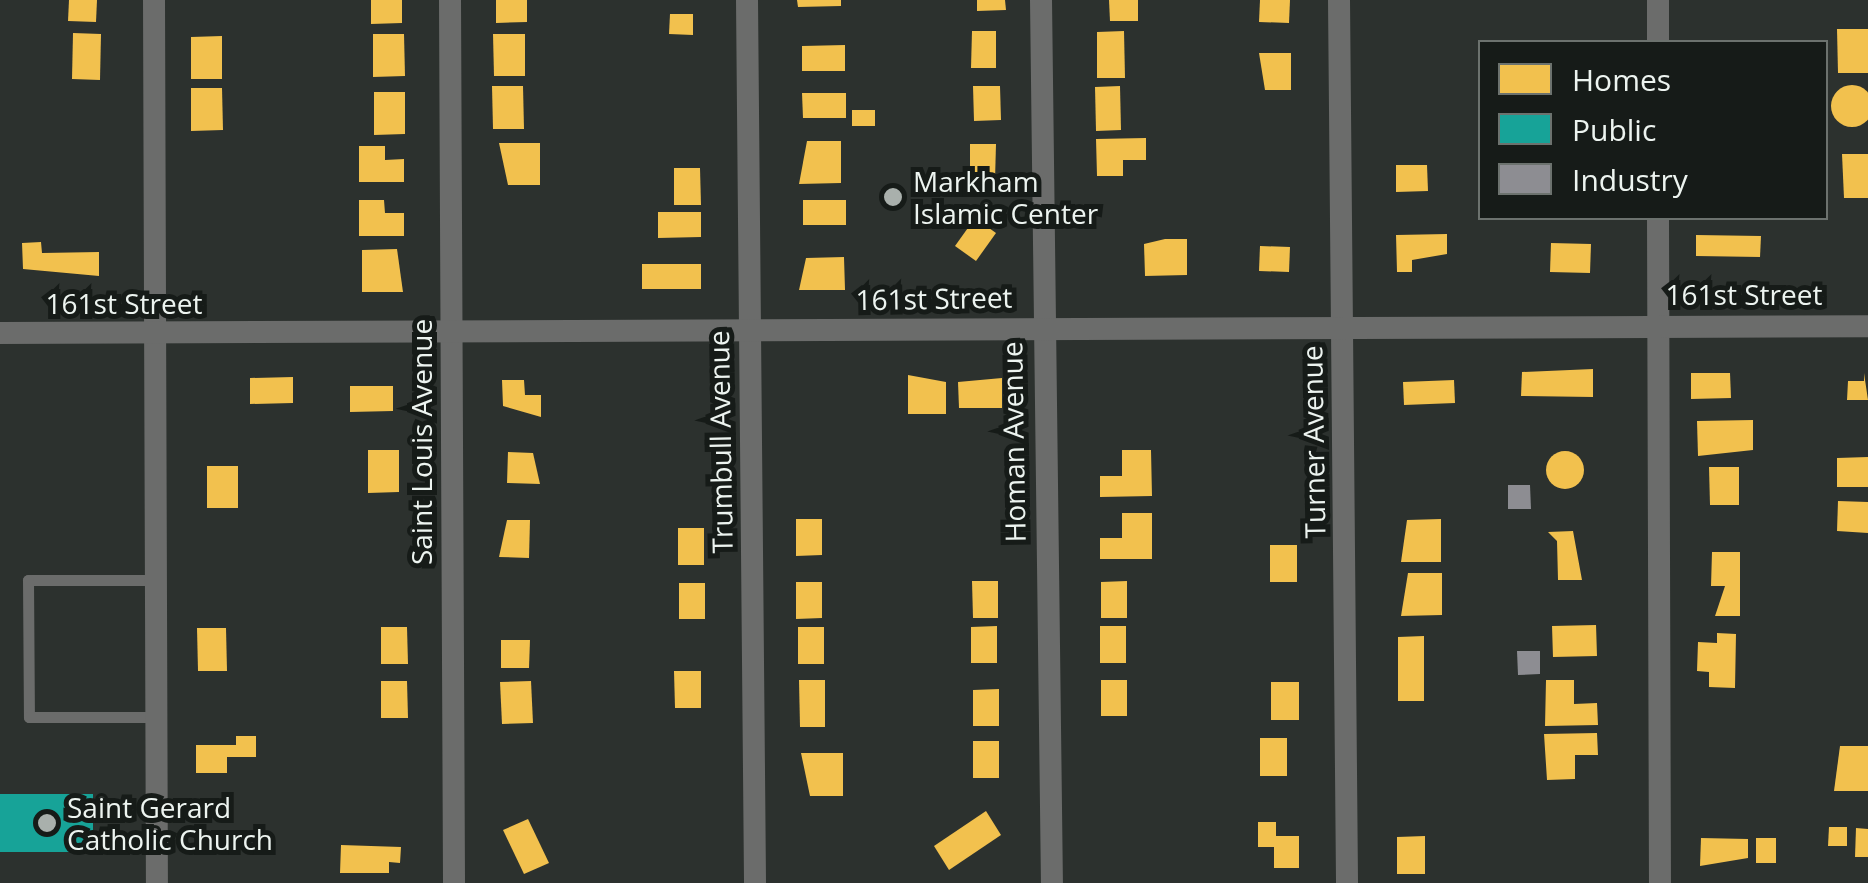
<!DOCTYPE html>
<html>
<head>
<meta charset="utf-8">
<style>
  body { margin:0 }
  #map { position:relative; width:1868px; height:883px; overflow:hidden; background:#2c312e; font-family:"Open Sans",sans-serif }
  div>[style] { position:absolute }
  .homes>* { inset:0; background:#f2c14e }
  .round { border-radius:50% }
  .public>* { inset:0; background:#17a398 }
  .industry>* { inset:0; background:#8d8d92 }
  .service>* { height:11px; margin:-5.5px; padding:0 5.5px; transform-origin:5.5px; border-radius:5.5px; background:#6b6c6b }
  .minor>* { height:22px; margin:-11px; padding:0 11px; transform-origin:11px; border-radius:11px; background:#6b6c6b }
  .dots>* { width:28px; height:28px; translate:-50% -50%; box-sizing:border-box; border:5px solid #161b18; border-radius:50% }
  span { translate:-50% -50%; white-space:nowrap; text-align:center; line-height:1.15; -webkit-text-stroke:10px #161b18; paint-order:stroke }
  .poi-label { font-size:28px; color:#edf4f0 }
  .left { translate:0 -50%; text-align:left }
  .street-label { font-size:28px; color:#edf4f0 }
  .legend { position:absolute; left:1478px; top:40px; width:350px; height:180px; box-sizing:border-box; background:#161b18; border:2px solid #6c726e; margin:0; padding:12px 18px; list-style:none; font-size:30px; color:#edf4f0 }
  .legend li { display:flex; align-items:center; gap:20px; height:50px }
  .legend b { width:50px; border:2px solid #6c726e }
</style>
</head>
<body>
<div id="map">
  <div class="homes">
    <i style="clip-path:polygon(69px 0,97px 0,96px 22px,68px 21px)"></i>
    <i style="clip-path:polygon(371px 0,402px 0,402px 23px,371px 24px)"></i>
    <i style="clip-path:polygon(496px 0,527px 0,527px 22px,496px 23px)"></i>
    <i style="clip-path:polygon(797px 0,841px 0,841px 6px,798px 7px)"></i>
    <i style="clip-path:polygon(977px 0,1005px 0,1006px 10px,977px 11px)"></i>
    <i style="clip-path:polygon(1109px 0,1138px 0,1138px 21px,1110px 21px)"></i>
    <i style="clip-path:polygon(1260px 0,1290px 0,1289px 23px,1259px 22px)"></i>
    <i style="clip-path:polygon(670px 14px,693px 14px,693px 35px,669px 34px)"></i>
    <i style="clip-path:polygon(1837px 29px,1868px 29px,1868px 73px,1838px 73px)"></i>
    <i style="clip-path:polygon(972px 31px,996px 31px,996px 68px,971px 68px)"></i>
    <i style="clip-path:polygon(1124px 31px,1125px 78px,1097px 78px,1097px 32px)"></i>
    <i style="clip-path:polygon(73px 33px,101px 34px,100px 80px,72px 79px)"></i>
    <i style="clip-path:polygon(373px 34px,404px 34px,405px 76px,373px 77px)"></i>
    <i style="clip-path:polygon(493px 34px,525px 34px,525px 76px,494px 76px)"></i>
    <i style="clip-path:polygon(222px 36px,222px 79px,191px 79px,191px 37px)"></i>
    <i style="clip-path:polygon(845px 45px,845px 71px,802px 71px,802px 46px)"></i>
    <i style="clip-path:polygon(1259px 53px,1291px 53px,1291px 90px,1265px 90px)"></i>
    <i class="round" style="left:1831px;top:85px;width:42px;height:42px"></i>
    <i style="clip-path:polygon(492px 86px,523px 86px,524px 129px,493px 129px)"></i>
    <i style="clip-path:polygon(973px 86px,1000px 86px,1001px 120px,974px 121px)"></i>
    <i style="clip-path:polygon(1120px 86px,1121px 130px,1096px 131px,1095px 87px)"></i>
    <i style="clip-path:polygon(191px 88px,222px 88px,223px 130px,191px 131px)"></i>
    <i style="clip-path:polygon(374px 92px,405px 92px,405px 134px,374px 135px)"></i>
    <i style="clip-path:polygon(802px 93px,846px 93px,846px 118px,803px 118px)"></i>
    <i style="clip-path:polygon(852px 110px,875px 110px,875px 126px,852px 126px)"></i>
    <i style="clip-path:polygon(1146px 138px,1146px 160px,1123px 160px,1123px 176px,1097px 176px,1096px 139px)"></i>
    <i style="clip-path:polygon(807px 141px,841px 141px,841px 183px,799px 184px)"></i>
    <i style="clip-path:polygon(499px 143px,540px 143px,540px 185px,508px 185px)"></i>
    <i style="clip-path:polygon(970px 144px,996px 144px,995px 180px,970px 180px)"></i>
    <i style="clip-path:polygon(359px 146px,385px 146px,385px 160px,404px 159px,404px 182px,359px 182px)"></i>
    <i style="clip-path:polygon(1842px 154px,1868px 154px,1868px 198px,1844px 198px)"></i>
    <i style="clip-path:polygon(1396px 165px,1427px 165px,1428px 191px,1396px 192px)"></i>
    <i style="clip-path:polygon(674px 168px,700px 168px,701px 205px,674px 205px)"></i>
    <i style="clip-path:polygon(359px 200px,384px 200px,385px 213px,404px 213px,404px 236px,359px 236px)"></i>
    <i style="clip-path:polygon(803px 200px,846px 200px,846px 225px,803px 225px)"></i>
    <i style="clip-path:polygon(658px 212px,701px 212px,701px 237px,658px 238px)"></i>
    <i style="clip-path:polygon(975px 218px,996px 233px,976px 261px,955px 246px)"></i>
    <i style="clip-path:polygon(1447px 234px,1447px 254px,1412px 260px,1412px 272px,1397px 272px,1396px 235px)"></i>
    <i style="clip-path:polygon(1696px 235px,1761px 236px,1760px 257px,1696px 256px)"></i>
    <i style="clip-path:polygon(1165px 239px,1187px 239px,1187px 275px,1145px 276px,1144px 244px)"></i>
    <i style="clip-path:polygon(41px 242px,42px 253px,99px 252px,99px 276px,23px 269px,22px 243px)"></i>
    <i style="clip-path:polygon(1551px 243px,1591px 244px,1590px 273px,1550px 272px)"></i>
    <i style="clip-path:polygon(1260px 246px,1290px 247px,1289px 272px,1259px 271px)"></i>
    <i style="clip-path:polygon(397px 249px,403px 292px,362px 292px,362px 250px)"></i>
    <i style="clip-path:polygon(844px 257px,845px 290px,799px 290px,806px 258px)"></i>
    <i style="clip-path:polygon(642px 264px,701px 264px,701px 289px,642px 289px)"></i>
    <i style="clip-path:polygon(1593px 369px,1593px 397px,1521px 396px,1522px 372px)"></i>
    <i style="clip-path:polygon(1691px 373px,1730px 373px,1731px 398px,1691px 399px)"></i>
    <i style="clip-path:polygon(1864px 373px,1868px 400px,1847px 400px,1848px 381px,1864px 381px)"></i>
    <i style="clip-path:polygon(908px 375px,946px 382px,946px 414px,908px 414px)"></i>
    <i style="clip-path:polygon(293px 377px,293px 403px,250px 404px,250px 378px)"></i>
    <i style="clip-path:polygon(1002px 378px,1002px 408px,959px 408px,958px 382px)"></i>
    <i style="clip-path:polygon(502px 380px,524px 380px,525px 395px,541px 395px,541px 417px,503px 406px)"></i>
    <i style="clip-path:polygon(1454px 380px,1455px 403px,1404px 405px,1403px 382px)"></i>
    <i style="clip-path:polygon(350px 386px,393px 386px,393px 411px,350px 412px)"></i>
    <i style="clip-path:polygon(1753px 420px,1753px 450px,1698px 456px,1697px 421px)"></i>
    <i style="clip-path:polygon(368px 450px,399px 450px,399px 492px,368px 493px)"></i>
    <i style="clip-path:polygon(1122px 450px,1151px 450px,1152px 496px,1100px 497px,1100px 476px,1122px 476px)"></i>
    <i class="round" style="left:1546px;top:451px;width:38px;height:38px"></i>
    <i style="clip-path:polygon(508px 452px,533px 453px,540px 484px,507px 483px)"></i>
    <i style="clip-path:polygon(1868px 457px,1868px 487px,1837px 487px,1837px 458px)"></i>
    <i style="clip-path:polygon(207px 466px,238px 466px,238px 508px,207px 508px)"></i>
    <i style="clip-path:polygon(1709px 467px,1739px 467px,1739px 505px,1710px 505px)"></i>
    <i style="clip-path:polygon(1838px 501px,1868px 502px,1868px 533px,1837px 531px)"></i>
    <i style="clip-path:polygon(1122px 513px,1152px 513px,1152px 559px,1100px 559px,1100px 538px,1122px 538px)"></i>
    <i style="clip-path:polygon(796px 519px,822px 519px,822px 555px,796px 556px)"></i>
    <i style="clip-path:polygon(1441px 519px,1441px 562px,1401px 562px,1407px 520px)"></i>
    <i style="clip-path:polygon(507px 520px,530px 520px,529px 558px,499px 557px)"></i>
    <i style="clip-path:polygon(678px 528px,704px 528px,704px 565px,678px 565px)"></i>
    <i style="clip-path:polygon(1573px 531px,1582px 580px,1558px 580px,1557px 541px,1548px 532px)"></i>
    <i style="clip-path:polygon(1270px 545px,1297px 545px,1297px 582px,1270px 582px)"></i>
    <i style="clip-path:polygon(1712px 552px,1740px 552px,1740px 616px,1715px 616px,1725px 586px,1711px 586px)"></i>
    <i style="clip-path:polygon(1408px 573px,1442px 573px,1442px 615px,1401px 616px)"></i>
    <i style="clip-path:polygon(972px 581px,998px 581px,998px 618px,973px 618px)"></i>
    <i style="clip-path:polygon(1127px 581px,1127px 618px,1101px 618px,1101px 582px)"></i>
    <i style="clip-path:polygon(796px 582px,822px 582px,822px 618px,796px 619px)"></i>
    <i style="clip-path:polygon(679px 583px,705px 583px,705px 619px,679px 619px)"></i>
    <i style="clip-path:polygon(1596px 625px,1597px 656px,1553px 657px,1552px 626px)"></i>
    <i style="clip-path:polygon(997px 626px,997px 663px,971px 663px,971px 627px)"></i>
    <i style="clip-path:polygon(1100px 626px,1126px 626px,1126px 663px,1100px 663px)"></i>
    <i style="clip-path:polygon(381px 627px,407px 627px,408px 664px,381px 664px)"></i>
    <i style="clip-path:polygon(798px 627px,824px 627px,824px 664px,798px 664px)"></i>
    <i style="clip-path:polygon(197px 628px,226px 628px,227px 671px,198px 671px)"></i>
    <i style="clip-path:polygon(1717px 633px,1736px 634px,1735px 688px,1709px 687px,1709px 672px,1697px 671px,1698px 642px,1717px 643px)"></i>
    <i style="clip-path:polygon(1424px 636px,1424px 701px,1398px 701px,1398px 637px)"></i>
    <i style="clip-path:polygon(501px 640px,530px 640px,529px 668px,501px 668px)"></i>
    <i style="clip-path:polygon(674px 671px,701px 671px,701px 708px,675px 708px)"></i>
    <i style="clip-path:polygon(799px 680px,825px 680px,825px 727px,800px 727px)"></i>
    <i style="clip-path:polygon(1101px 680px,1127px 680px,1127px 716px,1101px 716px)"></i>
    <i style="clip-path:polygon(1546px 680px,1574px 680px,1574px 704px,1597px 703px,1598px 725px,1545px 726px)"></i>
    <i style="clip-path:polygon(381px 681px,407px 681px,408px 718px,381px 718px)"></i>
    <i style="clip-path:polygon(531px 681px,533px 723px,502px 724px,500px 682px)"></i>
    <i style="clip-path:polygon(1271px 682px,1299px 682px,1299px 720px,1271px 720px)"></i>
    <i style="clip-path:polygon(999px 689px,999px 726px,973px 726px,973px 690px)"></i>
    <i style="clip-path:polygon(1597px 733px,1598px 755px,1575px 755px,1575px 779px,1547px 780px,1544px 734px)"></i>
    <i style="clip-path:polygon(236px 736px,256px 736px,256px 757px,227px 757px,227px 773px,196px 773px,196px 745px,236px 745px)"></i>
    <i style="clip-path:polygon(1260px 738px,1287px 738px,1287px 776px,1260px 776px)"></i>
    <i style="clip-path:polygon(973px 741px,999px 741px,999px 778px,973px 778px)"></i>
    <i style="clip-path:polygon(1840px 746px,1868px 746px,1868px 791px,1834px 791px)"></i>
    <i style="clip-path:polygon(801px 753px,843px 753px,843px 796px,810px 796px)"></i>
    <i style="clip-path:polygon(986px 811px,1001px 835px,949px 870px,934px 846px)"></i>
    <i style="clip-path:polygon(528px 819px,549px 863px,524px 874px,503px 830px)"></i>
    <i style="clip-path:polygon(1258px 822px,1276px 822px,1276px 836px,1299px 836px,1299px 868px,1274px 868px,1274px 847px,1258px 847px)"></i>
    <i style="clip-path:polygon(1829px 827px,1847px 827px,1847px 846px,1828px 846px)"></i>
    <i style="clip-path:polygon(1856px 828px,1868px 829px,1868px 857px,1855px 857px)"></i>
    <i style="clip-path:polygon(1425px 836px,1425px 874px,1397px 874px,1397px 837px)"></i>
    <i style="clip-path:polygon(1701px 838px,1748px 839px,1748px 858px,1700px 866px)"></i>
    <i style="clip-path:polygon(1756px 838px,1776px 838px,1776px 863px,1756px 863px)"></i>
    <i style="clip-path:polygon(341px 845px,401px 847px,400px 863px,389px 862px,389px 873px,340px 873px)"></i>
  </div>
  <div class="public">
    <i style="clip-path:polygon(0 794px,93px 794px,93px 852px,0 852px)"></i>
  </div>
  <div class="industry">
    <i style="clip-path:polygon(1508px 485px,1530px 485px,1531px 509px,1508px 509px)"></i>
    <i style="clip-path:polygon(1517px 651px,1540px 651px,1540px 674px,1518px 675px)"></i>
  </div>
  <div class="service">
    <i style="left:156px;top:580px;width:128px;rotate:180deg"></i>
    <i style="left:28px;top:580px;width:137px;rotate:89.6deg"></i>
    <i style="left:29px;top:717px;width:128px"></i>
  </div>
  <div class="minor">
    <i style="left:154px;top:0;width:883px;rotate:89.81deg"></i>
    <i style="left:450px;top:0;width:883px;rotate:89.74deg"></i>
    <i style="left:747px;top:0;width:883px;rotate:89.48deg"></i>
    <i style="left:1041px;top:0;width:883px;rotate:89.29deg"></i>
    <i style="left:1339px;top:0;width:883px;rotate:89.48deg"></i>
    <i style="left:1658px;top:0;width:42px;rotate:90deg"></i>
    <i style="left:1658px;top:218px;width:665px;rotate:89.83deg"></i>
    <i style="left:0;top:333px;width:1868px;rotate:-0.21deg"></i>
  </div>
  <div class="dots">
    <i style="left:893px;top:197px;background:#a9b0ac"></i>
    <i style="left:47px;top:823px;background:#a9b0ac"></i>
  </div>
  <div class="poi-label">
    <span class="left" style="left:913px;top:197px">Markham<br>Islamic Center</span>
    <span class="left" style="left:67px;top:823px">Saint Gerard<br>Catholic Church</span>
  </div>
  <div class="street-label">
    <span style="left:1744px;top:294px">161st Street</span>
    <span style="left:934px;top:298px;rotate:-1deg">161st Street</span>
    <span style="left:124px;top:303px">161st Street</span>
    <span style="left:421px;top:442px;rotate:-90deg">Saint Louis Avenue</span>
    <span style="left:720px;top:442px;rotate:-91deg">Trumbull Avenue</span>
    <span style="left:1013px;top:442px;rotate:-91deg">Homan Avenue</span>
    <span style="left:1313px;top:442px;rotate:-91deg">Turner Avenue</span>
  </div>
  <ul class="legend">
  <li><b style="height:28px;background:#f2c14e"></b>Homes</li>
  <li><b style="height:28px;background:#17a398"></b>Public</li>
  <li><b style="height:28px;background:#8d8d92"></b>Industry</li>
  </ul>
</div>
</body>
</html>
